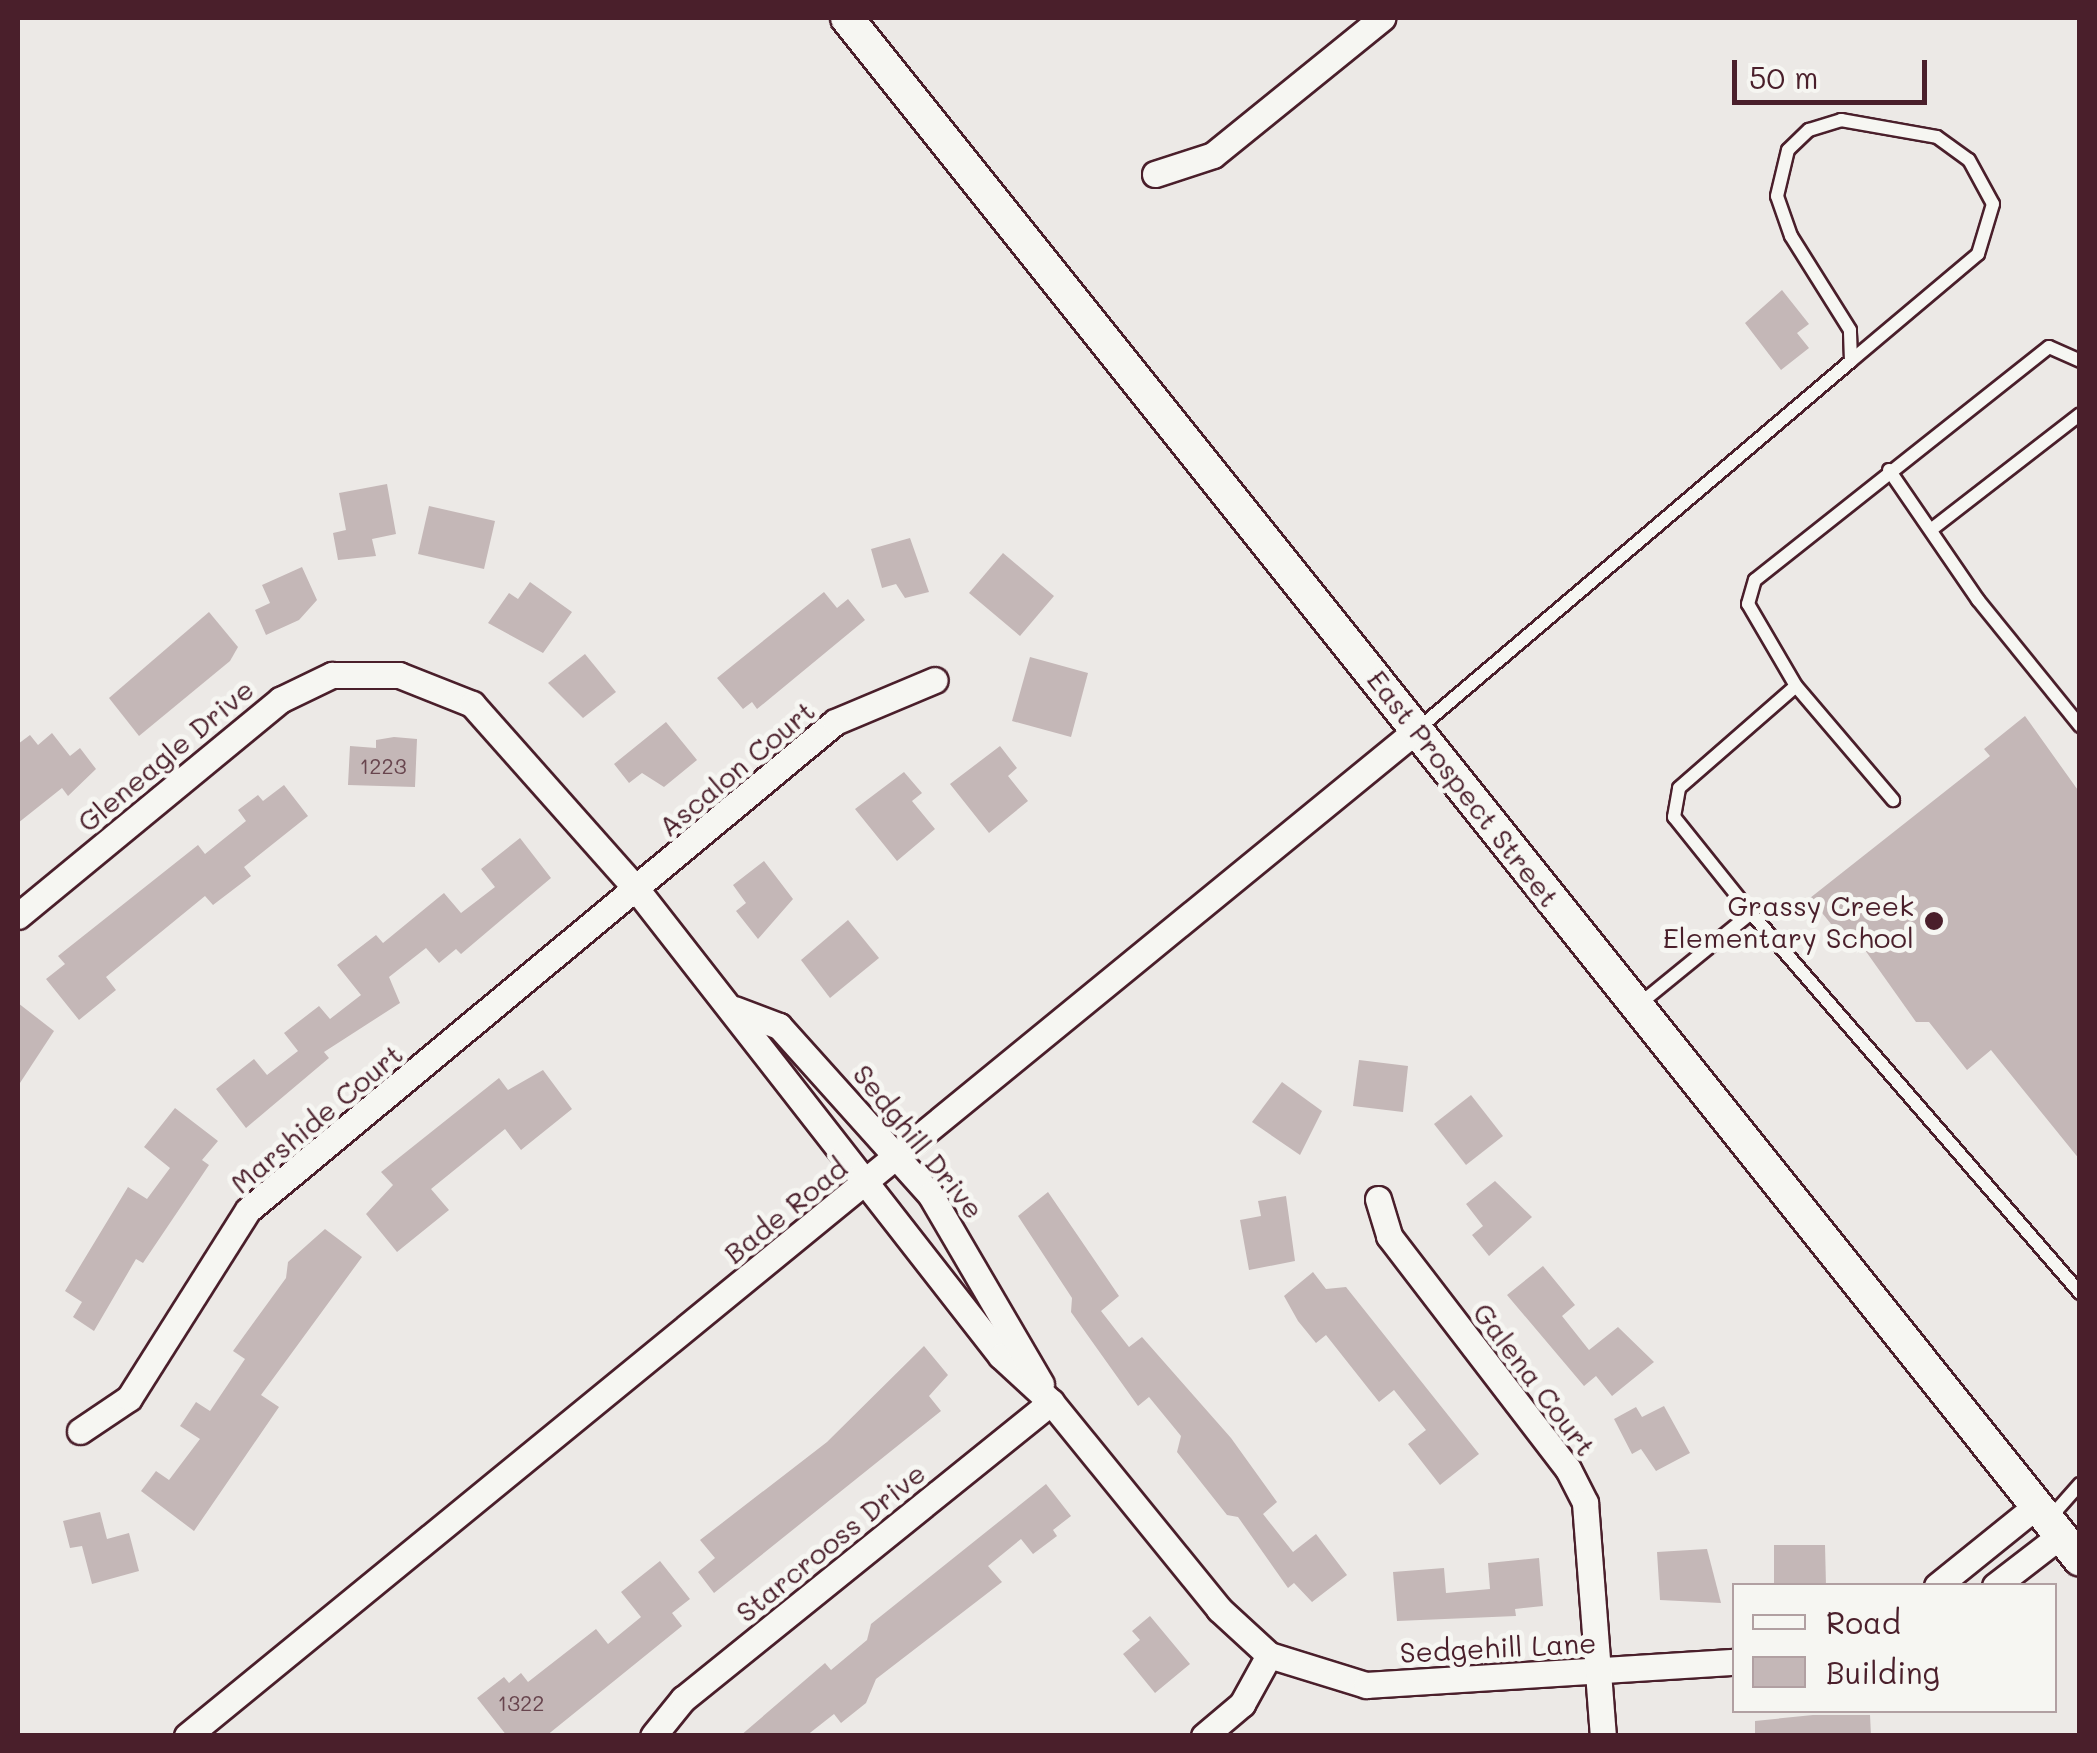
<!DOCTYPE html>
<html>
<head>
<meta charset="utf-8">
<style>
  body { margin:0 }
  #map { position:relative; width:2097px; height:1753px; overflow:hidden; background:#ece9e6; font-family:Mali,sans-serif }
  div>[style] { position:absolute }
  .building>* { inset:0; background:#c4b7b7 }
  .roads { filter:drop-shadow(2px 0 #4a1f2b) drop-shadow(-2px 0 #4a1f2b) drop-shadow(0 2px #4a1f2b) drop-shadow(0 -2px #4a1f2b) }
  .service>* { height:12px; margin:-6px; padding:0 6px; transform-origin:6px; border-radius:6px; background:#f6f6f2 }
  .minor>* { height:25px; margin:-12.5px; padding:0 12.5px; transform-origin:12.5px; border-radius:12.5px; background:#f6f6f2 }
  .tertiary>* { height:32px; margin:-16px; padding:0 16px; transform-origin:16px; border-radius:16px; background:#f6f6f2 }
  .dots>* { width:28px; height:28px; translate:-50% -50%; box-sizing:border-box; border:5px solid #f6f6f2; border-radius:50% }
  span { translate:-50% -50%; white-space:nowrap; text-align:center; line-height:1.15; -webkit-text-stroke:10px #f6f6f2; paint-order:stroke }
  .number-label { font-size:22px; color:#68454e }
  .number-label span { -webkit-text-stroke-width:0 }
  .street-label { font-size:28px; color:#4a1f2b }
  .poi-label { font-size:28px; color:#4a1f2b }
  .right { translate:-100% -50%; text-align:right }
  .frame { position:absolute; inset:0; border:20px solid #4a1f2b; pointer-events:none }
  .legend { position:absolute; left:1732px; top:1583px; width:325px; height:130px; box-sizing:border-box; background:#f6f6f2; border:2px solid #b1a0a2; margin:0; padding:12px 18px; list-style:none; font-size:30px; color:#4a1f2b }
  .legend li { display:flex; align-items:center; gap:20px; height:50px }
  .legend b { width:50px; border:2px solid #b1a0a2 }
  .scale { position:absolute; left:1732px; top:60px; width:195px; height:45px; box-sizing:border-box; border:5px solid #4a1f2b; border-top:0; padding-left:12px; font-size:30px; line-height:35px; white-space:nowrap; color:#4a1f2b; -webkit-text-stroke:8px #f6f6f2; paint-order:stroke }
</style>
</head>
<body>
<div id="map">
  <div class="building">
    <i style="clip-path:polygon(1782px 290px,1809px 324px,1797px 333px,1809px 348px,1781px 370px,1745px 323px)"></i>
    <i style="clip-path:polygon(387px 484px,396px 534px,372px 539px,376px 556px,338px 560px,333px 533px,346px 530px,339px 493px)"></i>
    <i style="clip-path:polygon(429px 506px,495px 521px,484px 569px,418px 554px)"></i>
    <i style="clip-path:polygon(910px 538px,929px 592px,905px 598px,896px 584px,882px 588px,871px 549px)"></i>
    <i style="clip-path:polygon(1003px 553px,1054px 596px,1020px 636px,969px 593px)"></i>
    <i style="clip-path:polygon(302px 567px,317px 600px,299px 620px,266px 635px,255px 610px,270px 603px,262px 585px)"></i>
    <i style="clip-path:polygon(530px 582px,572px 612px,543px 653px,488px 623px,509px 593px,518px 599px)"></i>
    <i style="clip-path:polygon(824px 592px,837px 608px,848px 599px,865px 620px,757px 709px,752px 702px,743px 709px,717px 678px)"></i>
    <i style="clip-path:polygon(209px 612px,238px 647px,230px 661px,139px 736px,109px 698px)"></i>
    <i style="clip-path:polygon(585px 654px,616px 692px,583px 718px,548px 683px)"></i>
    <i style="clip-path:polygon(1030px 657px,1088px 673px,1071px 737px,1012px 721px)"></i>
    <i style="clip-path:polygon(2025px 716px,2080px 793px,2080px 1160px,1991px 1050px,1967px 1070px,1929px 1022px,1916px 1022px,1860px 943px,1852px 950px,1810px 898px,1990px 756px,1984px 749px)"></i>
    <i style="clip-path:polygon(666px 722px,697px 760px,664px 787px,642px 773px,629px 783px,614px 764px)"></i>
    <i style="clip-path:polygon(52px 733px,70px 756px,80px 748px,96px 769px,68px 796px,62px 788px,18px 823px,18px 744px,30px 735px,38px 745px)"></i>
    <i style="clip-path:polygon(394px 737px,417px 739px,415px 787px,348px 785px,350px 746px,376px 748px,376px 740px)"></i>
    <i style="clip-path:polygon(1000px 746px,1017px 768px,1008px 776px,1028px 801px,989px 833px,950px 784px)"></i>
    <i style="clip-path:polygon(904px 772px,922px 793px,912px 801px,935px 829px,897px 861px,855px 809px)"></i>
    <i style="clip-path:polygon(284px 785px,308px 816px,244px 867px,251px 876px,213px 905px,205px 896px,106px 977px,116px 990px,79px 1020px,46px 979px,65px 964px,58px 956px,198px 845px,205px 854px,246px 821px,238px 810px,258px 795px,263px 801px)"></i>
    <i style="clip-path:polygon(520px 838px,551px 878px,461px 954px,456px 949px,439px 963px,426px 948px,389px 977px,400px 1003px,324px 1052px,329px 1058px,246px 1128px,216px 1089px,254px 1059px,267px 1075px,298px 1051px,284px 1033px,319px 1006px,330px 1019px,361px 995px,337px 965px,376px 935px,383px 943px,444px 893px,461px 913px,495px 887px,481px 869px)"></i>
    <i style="clip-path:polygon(764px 861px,793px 899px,758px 939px,736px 911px,746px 903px,733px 885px)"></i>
    <i style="clip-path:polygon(848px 920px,879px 958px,830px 998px,801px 960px)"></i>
    <i style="clip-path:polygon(18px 1003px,54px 1031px,18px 1086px)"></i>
    <i style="clip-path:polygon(1359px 1060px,1408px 1066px,1403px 1112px,1353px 1106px)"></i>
    <i style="clip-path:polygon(543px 1070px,572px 1109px,521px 1150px,505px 1129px,431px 1189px,449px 1210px,397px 1252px,366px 1214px,393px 1185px,381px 1172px,499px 1078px,508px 1090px)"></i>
    <i style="clip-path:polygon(1282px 1082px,1322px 1111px,1300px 1155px,1252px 1122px)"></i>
    <i style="clip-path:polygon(1471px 1095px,1503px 1136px,1466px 1165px,1434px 1124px)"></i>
    <i style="clip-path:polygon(175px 1108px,218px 1141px,202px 1160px,209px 1165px,143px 1263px,136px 1259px,94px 1331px,73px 1317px,82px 1302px,65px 1291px,128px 1187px,147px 1199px,170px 1168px,144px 1147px)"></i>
    <i style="clip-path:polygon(1495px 1181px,1532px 1217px,1489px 1256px,1472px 1235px,1483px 1226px,1466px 1204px)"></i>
    <i style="clip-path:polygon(1048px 1192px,1119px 1296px,1101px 1311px,1129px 1347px,1142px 1337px,1231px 1438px,1277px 1502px,1263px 1514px,1293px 1552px,1316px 1534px,1347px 1575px,1312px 1602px,1294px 1583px,1288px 1588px,1238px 1517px,1227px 1515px,1177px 1452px,1181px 1436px,1149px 1397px,1138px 1406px,1071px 1312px,1072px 1298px,1018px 1216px)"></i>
    <i style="clip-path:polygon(1286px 1196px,1295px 1261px,1249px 1270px,1240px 1220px,1261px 1216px,1258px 1201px)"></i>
    <i style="clip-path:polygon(325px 1229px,362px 1257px,261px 1395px,279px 1407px,194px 1531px,141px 1491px,156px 1471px,169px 1480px,200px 1439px,180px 1426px,196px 1402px,210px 1411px,245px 1359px,233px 1351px,286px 1278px,288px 1262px)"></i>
    <i style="clip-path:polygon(1543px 1266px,1575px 1305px,1562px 1316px,1589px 1350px,1618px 1327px,1654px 1362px,1612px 1396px,1596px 1376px,1584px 1386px,1507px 1295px)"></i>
    <i style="clip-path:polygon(1313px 1272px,1326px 1289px,1346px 1287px,1479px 1454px,1440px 1485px,1408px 1444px,1426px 1430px,1394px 1390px,1379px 1402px,1326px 1335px,1316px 1343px,1298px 1321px,1284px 1296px)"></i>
    <i style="clip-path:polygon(924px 1346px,948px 1375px,929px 1396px,941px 1411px,714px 1593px,698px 1572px,715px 1558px,700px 1540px,827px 1442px)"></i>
    <i style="clip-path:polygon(1664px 1406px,1690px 1453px,1656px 1471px,1641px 1449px,1632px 1454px,1614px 1419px,1636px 1407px,1642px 1417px)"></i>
    <i style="clip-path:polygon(1046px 1484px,1071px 1516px,1053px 1530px,1057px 1536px,1033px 1554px,1021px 1539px,988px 1566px,1002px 1582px,876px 1679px,866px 1703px,841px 1723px,834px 1714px,806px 1736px,740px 1736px,825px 1663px,831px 1670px,867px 1640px,871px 1624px)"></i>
    <i style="clip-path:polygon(100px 1512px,107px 1539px,129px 1533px,139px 1571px,92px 1584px,82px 1546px,70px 1548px,63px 1521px)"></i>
    <i style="clip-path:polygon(1774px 1545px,1825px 1545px,1826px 1586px,1774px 1586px)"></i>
    <i style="clip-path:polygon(1707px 1549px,1721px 1603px,1660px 1600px,1657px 1552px)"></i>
    <i style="clip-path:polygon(1539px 1558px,1543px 1606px,1515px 1609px,1516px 1616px,1397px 1621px,1393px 1572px,1444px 1568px,1446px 1593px,1490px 1589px,1488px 1563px)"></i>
    <i style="clip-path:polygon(660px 1561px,690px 1599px,672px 1613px,682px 1626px,546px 1736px,507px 1736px,477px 1698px,504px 1677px,509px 1683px,521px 1673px,528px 1682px,596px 1629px,608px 1644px,641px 1617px,621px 1592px)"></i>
    <i style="clip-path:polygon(1150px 1616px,1190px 1664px,1155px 1693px,1123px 1654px,1140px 1640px,1132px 1631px)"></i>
    <i style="clip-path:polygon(1813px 1715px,1870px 1715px,1871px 1736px,1755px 1736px,1755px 1721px)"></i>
  </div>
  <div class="roads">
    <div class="service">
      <i style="left:1889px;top:470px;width:158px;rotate:55.6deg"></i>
      <i style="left:1978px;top:600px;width:162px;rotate:51deg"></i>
      <i style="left:1932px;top:529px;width:187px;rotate:-37.8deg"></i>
      <i style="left:1796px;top:686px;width:95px;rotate:-120.3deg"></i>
      <i style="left:1748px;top:604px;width:25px;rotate:-74deg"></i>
      <i style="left:1755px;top:580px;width:375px;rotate:-38.4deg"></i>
      <i style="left:2049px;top:347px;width:34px;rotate:24deg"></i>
      <i style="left:1419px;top:728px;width:567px;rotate:-40.35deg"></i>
      <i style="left:1851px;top:361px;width:31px;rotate:-92deg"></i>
      <i style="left:1850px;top:330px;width:111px;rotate:-122.1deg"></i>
      <i style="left:1791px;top:236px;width:42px;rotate:-109.3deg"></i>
      <i style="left:1777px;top:196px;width:47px;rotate:-76.6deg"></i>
      <i style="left:1788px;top:150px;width:29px;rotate:-44deg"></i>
      <i style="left:1809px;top:130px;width:34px;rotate:-17deg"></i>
      <i style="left:1841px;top:120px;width:97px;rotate:10deg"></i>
      <i style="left:1937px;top:137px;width:39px;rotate:36deg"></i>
      <i style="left:1969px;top:160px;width:50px;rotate:61.4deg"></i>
      <i style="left:1993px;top:204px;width:52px;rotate:106.7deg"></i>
      <i style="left:1978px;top:254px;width:166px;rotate:139.9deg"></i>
      <i style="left:1751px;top:913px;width:123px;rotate:-128.7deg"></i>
      <i style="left:1674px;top:817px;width:29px;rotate:-80deg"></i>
      <i style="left:1679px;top:788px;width:155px;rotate:-41.1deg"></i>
      <i style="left:1796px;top:686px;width:150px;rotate:49.6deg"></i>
      <i style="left:1637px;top:1006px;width:147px;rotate:-39.2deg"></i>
      <i style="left:1751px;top:913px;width:503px;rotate:49.11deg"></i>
      <i style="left:2048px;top:1520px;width:48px;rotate:-48.4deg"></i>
    </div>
    <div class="minor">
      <i style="left:1155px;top:174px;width:61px;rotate:-18.1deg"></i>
      <i style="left:1213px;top:155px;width:218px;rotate:-39deg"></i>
      <i style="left:18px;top:916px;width:340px;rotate:-39.5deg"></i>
      <i style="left:280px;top:700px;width:58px;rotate:-25.7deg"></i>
      <i style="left:332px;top:675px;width:67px"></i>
      <i style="left:399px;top:675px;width:79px;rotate:21.7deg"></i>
      <i style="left:472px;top:704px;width:249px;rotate:48.4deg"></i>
      <i style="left:637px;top:890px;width:591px;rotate:52.01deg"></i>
      <i style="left:1001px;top:1356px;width:68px;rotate:42.6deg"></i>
      <i style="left:1051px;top:1402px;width:267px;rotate:50.9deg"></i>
      <i style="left:1219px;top:1609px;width:68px;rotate:42.6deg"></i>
      <i style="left:1269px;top:1655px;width:102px;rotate:17.2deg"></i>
      <i style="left:1366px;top:1685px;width:369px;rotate:-3.6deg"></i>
      <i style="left:734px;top:1009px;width:48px;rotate:20.7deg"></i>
      <i style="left:779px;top:1026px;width:226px;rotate:48.1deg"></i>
      <i style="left:930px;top:1194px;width:220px;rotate:59.7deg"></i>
      <i style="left:1378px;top:1199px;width:39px;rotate:73deg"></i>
      <i style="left:1389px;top:1236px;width:294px;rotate:52.5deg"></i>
      <i style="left:1568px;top:1469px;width:38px;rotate:63deg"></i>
      <i style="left:1585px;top:1503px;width:234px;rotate:85.6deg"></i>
      <i style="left:80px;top:1431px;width:59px;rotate:-34deg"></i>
      <i style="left:129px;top:1398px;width:222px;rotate:-57.7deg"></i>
      <i style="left:248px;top:1210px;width:763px;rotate:-39.74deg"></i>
      <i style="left:835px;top:722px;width:108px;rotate:-22.8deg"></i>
      <i style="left:1937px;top:1586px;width:127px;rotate:-38.9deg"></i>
      <i style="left:1995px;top:1586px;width:82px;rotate:-37.6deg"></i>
      <i style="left:187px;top:1736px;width:1592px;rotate:-39.29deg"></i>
      <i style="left:653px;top:1736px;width:48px;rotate:-51deg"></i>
      <i style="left:683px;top:1699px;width:473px;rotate:-38.9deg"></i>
      <i style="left:1204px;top:1736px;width:50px;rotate:-40.1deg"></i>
      <i style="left:1242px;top:1704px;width:56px;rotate:-61.1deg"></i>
    </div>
    <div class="tertiary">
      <i style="left:847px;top:18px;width:1974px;rotate:51.35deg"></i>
    </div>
  </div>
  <div class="dots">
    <i style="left:1934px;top:921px;background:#4a1f2b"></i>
  </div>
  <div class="number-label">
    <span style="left:383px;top:766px">1223</span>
    <span style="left:521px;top:1703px">1322</span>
  </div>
  <div class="street-label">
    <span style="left:165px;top:755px;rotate:-40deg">Gleneagle Drive</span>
    <span style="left:736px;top:768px;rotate:-40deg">Ascalon Court</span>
    <span style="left:1464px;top:788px;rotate:52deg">East Prospect Street</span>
    <span style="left:316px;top:1118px;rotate:-40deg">Marshide Court</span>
    <span style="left:919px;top:1141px;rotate:51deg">Sedghill Drive</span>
    <span style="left:785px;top:1210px;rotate:-39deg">Bade Road</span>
    <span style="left:1535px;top:1379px;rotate:53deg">Galena Court</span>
    <span style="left:830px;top:1542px;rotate:-39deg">Starcrooss Drive</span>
    <span style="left:1498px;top:1647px;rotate:-3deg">Sedgehill Lane</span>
  </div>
  <div class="poi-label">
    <span class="right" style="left:1914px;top:921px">Grassy Creek<br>Elementary School</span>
  </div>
  <div class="frame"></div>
  <ul class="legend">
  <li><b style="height:12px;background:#f6f6f2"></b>Road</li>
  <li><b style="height:28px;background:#c4b7b7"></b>Building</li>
  </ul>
  <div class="scale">50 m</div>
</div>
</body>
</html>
